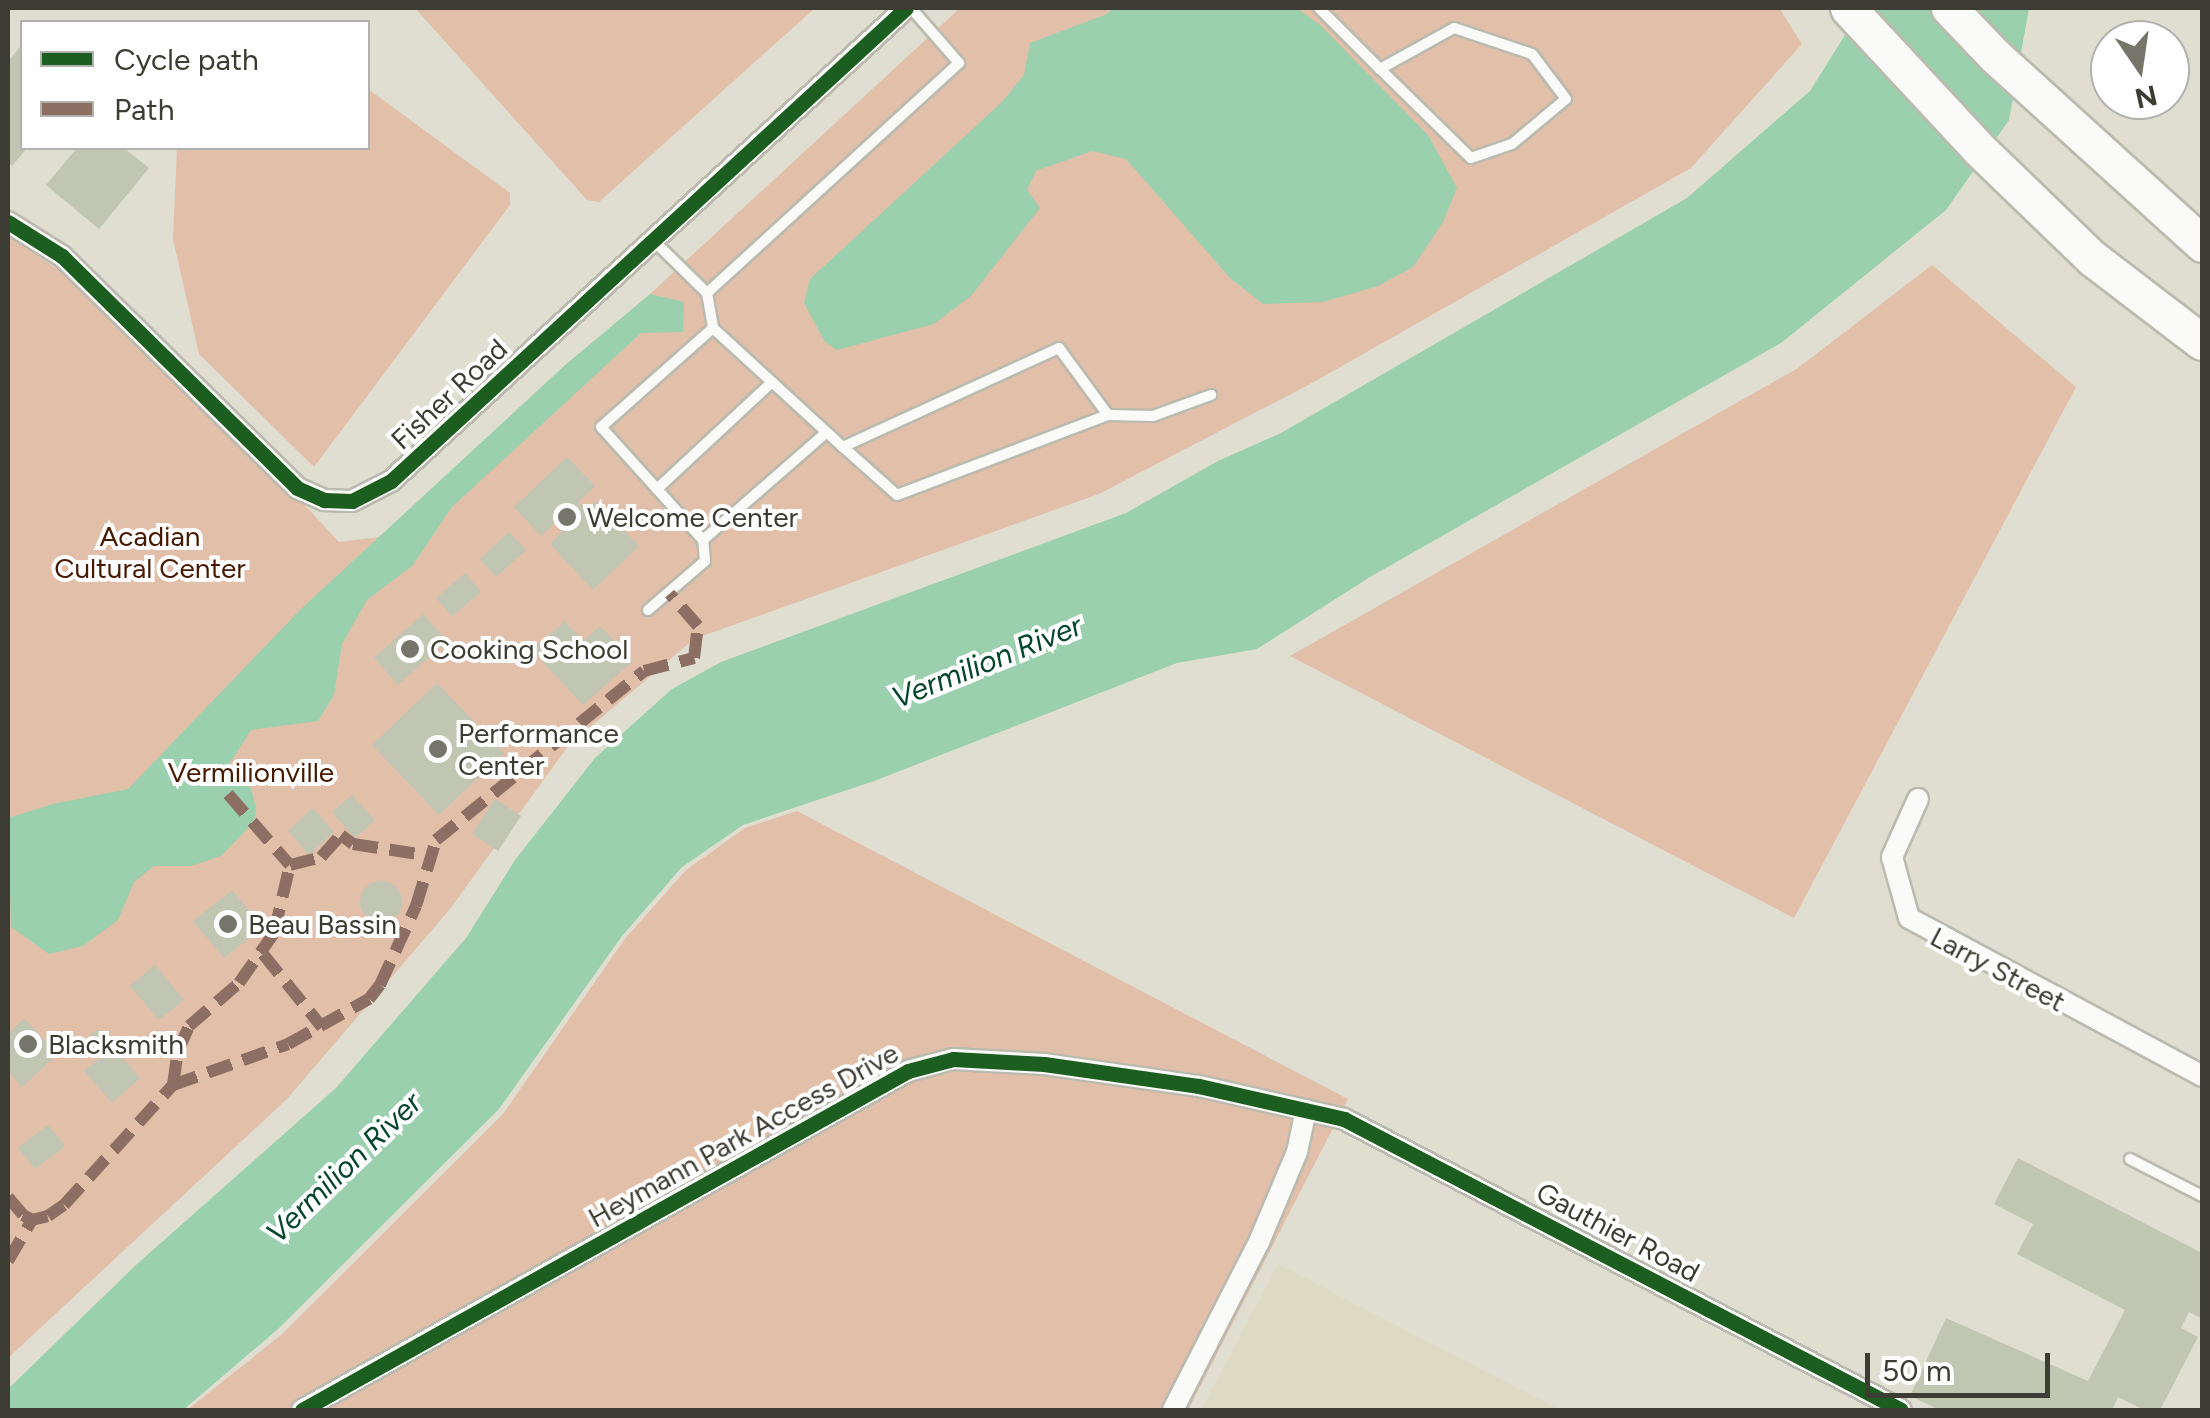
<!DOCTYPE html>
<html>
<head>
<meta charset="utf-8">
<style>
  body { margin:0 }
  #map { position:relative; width:2210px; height:1418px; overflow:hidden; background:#e0ded1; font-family:Figtree,sans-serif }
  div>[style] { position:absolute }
  .built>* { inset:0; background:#dedbc4 }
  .green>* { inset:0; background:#e2bfa9 }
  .water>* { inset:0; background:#9ad0ad }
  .building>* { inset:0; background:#c0c6b2 }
  .round { border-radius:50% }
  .roads { filter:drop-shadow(2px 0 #bbbaaf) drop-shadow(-2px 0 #bbbaaf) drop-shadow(0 2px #bbbaaf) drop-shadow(0 -2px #bbbaaf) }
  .service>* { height:10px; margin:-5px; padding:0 5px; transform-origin:5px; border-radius:5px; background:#fafaf8 }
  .minor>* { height:20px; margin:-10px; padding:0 10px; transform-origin:10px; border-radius:10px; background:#fafaf8 }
  .trunk>* { height:35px; margin:-17.5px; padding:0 17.5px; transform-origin:17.5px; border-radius:17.5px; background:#fafaf8 }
  .quiet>* { height:12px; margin-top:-6px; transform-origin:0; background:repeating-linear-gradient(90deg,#8d6e63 0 25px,transparent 0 37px) }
  .cycleway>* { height:15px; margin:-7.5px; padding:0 7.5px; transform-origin:7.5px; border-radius:7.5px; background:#1b5e20 }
  .dots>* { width:28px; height:28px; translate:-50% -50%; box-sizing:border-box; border:5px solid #fff; border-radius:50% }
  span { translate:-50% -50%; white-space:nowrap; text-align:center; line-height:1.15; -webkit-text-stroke:8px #fff; paint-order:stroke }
  .street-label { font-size:28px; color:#3d3c32 }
  .poi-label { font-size:28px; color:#3d3c32 }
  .left { translate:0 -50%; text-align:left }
  .park-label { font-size:28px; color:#471901 }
  .water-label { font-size:30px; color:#04462a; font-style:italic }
  .frame { position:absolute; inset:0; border:10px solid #3d3c32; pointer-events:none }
  .legend { position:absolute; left:20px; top:20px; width:350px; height:130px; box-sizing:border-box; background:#fff; border:2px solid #b1b1ad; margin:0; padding:12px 18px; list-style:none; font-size:30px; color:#3d3c32 }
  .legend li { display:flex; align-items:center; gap:20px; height:50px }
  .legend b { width:50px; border:2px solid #b1b1ad }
  .north { position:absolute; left:2090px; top:20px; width:100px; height:100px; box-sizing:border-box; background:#fff; border:2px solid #b1b1ad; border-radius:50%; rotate:167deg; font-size:28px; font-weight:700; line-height:40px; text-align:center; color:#3d3c32 }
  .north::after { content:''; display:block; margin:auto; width:35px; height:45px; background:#76756a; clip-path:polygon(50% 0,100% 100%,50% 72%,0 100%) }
  .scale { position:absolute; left:1865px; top:1353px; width:185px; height:45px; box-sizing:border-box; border:5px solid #3d3c32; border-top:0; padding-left:12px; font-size:30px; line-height:35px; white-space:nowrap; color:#3d3c32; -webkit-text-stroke:8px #fff; paint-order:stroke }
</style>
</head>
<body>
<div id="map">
  <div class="built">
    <i style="clip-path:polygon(1278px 1264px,1560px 1410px,1201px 1410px)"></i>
  </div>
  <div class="green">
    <i style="clip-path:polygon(415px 8px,815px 8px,599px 202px,587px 200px)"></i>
    <i style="clip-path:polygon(960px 8px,1779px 8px,1802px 44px,1691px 168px,1312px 383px,1099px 494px,694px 639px,569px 745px,450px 909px,287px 1099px,8px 1358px,8px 236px,69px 277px,283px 482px,339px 542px,379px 537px,531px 433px,650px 294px)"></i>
    <i style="clip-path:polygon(368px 89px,510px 193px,510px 205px,314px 467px,199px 354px,173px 239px,177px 148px,368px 148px)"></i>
    <i style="clip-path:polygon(1932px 265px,2076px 387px,1794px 918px,1290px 656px,1798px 368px)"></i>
    <i style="clip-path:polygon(797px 811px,1348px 1099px,1188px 1410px,187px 1410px,281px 1335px,503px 1114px,624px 940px,686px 870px,745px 828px)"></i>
  </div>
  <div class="water">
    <i style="clip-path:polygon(1113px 8px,1296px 8px,1319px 24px,1428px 135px,1457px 188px,1443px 222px,1413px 267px,1378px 286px,1323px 302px,1263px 304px,1230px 278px,1126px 159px,1092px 151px,1036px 171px,1027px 190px,1040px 208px,971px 296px,934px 324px,837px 350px,825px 342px,804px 303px,810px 279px,1002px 102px,1024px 75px,1030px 43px,1107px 14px)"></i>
    <i style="clip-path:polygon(1862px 8px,2029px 8px,2009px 120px,1946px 210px,1781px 343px,1370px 577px,1257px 649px,1177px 663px,874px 781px,743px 825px,682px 867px,622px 936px,499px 1109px,278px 1329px,183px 1410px,8px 1410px,8px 1389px,137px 1264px,336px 1088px,466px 938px,515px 860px,595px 758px,672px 689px,721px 662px,1126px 513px,1218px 461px,1281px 433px,1687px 198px,1810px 91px)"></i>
    <i style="clip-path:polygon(650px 294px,684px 302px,683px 332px,641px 333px,452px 507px,413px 565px,367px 600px,342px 644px,334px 695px,318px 721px,251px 730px,226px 769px,251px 788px,256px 808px,254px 822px,221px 856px,191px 866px,154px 866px,134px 882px,118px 920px,83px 946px,49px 954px,11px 927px,8px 818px,53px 804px,128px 789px,301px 609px,564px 366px)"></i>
  </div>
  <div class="building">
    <i style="clip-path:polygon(22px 44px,22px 148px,27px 148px,12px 166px,8px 162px,8px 62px)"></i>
    <i style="clip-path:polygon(77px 148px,124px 148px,149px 168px,99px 229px,46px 185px)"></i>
    <i style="clip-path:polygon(567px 457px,595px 486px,578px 502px,586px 510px,596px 501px,639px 546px,593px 590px,550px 544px,562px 532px,555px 523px,541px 536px,514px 507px)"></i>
    <i style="clip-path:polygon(509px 532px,526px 550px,496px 577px,480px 559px)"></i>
    <i style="clip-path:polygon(465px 573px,481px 592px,452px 616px,436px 598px)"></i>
    <i style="clip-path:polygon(423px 614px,447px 641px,398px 685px,374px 658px)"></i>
    <i style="clip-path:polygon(565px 621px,583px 641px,600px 626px,633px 661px,583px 705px,532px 650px)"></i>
    <i style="clip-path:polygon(437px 683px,504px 753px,439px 815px,372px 745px)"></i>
    <i style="clip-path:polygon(352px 795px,375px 820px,355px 838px,332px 812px)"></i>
    <i style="clip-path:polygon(495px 799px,521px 816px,498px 851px,472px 834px)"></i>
    <i style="clip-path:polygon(313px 808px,334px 832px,309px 855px,288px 831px)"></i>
    <i class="round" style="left:360px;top:881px;width:42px;height:42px"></i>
    <i style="clip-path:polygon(232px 890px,263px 927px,224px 958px,193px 921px)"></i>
    <i style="clip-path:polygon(155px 965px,184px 1000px,159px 1020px,130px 986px)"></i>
    <i style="clip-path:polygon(24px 1018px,58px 1054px,22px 1087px,8px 1071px,8px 1034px)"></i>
    <i style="clip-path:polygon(97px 1029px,109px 1041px,93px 1056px,81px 1044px)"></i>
    <i style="clip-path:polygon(113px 1047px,140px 1078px,112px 1103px,84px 1071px)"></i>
    <i style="clip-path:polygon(48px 1125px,65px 1146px,35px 1169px,18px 1148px)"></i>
    <i style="clip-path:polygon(2018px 1158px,2202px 1253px,2202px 1319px,2189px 1312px,2181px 1328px,2198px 1337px,2160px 1410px,2144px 1410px,2118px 1397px,2112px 1410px,1940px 1410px,1910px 1396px,1946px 1318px,2088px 1381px,2125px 1310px,2017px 1254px,2033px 1224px,1994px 1204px)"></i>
  </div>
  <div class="roads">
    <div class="service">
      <i style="left:1319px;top:8px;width:86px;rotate:45deg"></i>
      <i style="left:1380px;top:69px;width:127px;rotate:44.4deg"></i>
      <i style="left:1471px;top:158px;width:43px;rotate:-18.9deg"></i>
      <i style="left:1512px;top:144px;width:70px;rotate:-39.8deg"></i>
      <i style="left:1566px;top:99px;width:56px;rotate:-127.1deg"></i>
      <i style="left:1532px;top:54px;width:82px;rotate:-161.6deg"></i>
      <i style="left:1454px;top:28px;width:85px;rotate:151deg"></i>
      <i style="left:654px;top:241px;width:74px;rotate:44.5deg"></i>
      <i style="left:707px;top:293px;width:36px;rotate:80deg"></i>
      <i style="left:713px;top:328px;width:176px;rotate:42.5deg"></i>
      <i style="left:843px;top:447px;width:72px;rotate:41.6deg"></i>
      <i style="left:897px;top:495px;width:226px;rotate:-20.8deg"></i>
      <i style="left:1108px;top:415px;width:83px;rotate:-126.2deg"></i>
      <i style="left:1059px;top:348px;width:238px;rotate:155.4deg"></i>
      <i style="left:707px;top:293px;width:341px;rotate:-42.4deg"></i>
      <i style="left:959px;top:63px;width:73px;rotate:-131.1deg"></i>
      <i style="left:713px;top:328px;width:149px;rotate:138.5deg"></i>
      <i style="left:601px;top:427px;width:152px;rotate:47.9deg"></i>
      <i style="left:703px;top:540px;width:164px;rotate:-41.1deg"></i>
      <i style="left:1108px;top:415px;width:45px;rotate:1.3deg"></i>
      <i style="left:1153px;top:416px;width:62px;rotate:-19.9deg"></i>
      <i style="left:657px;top:489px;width:157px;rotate:-42.9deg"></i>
      <i style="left:648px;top:610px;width:75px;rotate:-40.7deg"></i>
      <i style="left:705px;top:561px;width:21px;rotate:-95deg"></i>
      <i style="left:2130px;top:1159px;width:81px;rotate:27.2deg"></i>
    </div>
    <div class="minor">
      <i style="left:8px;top:222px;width:64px;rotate:32.2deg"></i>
      <i style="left:62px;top:256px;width:330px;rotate:44.6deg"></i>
      <i style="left:297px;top:488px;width:30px;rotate:24deg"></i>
      <i style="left:324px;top:500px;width:28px;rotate:2deg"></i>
      <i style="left:352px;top:501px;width:44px;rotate:-27.1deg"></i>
      <i style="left:391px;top:481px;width:699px;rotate:-42.57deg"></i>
      <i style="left:1918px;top:799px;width:64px;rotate:114.1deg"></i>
      <i style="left:1892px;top:857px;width:63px;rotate:74.4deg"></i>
      <i style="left:1909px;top:918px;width:333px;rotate:28.3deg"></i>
      <i style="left:302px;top:1410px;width:694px;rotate:-29.22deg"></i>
      <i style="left:908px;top:1071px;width:47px;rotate:-14.9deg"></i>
      <i style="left:953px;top:1059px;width:91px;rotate:3.1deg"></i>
      <i style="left:1044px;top:1064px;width:157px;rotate:8.1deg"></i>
      <i style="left:1199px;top:1086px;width:149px;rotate:12.8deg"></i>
      <i style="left:1344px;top:1119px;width:628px;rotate:27.58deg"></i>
      <i style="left:1173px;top:1410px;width:189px;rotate:-62.9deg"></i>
      <i style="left:1259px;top:1242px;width:98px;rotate:-67.1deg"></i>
      <i style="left:1297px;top:1152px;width:43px;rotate:-77.9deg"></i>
    </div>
    <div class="trunk">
      <i style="left:1848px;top:8px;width:192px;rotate:47.1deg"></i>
      <i style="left:1979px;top:149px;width:157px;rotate:44deg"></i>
      <i style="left:2092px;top:258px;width:138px;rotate:37.4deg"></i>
      <i style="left:1949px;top:8px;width:66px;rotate:46.2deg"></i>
      <i style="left:1995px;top:56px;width:280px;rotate:42.2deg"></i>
    </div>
  </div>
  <div class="quiet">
    <i style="left:228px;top:794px;width:94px;rotate:48.9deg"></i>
    <i style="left:263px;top:954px;width:94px;rotate:51.1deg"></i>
    <i style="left:173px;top:1085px;width:34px;rotate:-82deg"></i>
    <i style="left:178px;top:1051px;width:27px;rotate:-66deg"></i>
    <i style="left:189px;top:1026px;width:66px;rotate:-40.7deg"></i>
    <i style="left:239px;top:983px;width:61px;rotate:-55deg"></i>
    <i style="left:274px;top:933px;width:70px;rotate:-76.8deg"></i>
    <i style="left:290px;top:865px;width:32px;rotate:-14deg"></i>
    <i style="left:321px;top:857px;width:30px;rotate:-48deg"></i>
    <i style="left:341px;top:835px;width:15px;rotate:37deg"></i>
    <i style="left:353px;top:844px;width:79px;rotate:8.7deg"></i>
    <i style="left:8px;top:1197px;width:23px;rotate:50deg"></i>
    <i style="left:23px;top:1215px;width:10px;rotate:29deg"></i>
    <i style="left:32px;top:1220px;width:16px;rotate:-14deg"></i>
    <i style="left:48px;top:1216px;width:19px;rotate:-35deg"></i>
    <i style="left:64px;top:1205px;width:162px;rotate:-47.8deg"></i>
    <i style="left:173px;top:1085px;width:122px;rotate:-19.6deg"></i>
    <i style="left:288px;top:1044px;width:93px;rotate:-29.1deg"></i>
    <i style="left:369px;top:999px;width:18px;rotate:-52deg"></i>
    <i style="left:380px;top:985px;width:87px;rotate:-65.5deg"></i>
    <i style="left:416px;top:906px;width:69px;rotate:-73.1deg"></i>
    <i style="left:436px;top:840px;width:268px;rotate:-39.1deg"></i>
    <i style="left:644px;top:671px;width:52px;rotate:-14.6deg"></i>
    <i style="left:694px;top:658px;width:32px;rotate:-83deg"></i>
    <i style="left:698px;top:626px;width:43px;rotate:-131.2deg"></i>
    <i style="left:8px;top:1261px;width:48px;rotate:-59.7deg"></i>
  </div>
  <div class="cycleway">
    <i style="left:8px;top:222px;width:64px;rotate:32.2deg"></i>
    <i style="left:62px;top:256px;width:330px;rotate:44.6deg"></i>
    <i style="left:297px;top:488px;width:30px;rotate:24deg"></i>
    <i style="left:324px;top:500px;width:28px;rotate:2deg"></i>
    <i style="left:352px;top:501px;width:44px;rotate:-27.1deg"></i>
    <i style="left:391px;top:481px;width:699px;rotate:-42.57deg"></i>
    <i style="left:302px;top:1410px;width:694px;rotate:-29.22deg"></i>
    <i style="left:908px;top:1071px;width:47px;rotate:-14.9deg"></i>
    <i style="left:953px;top:1059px;width:91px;rotate:3.1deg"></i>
    <i style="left:1044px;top:1064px;width:157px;rotate:8.1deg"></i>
    <i style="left:1199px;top:1086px;width:149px;rotate:12.8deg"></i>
    <i style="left:1344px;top:1119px;width:628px;rotate:27.58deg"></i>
  </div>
  <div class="dots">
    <i style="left:567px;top:517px;background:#76756a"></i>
    <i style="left:410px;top:649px;background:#76756a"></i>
    <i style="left:438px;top:749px;background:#76756a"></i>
    <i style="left:228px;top:924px;background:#76756a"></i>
    <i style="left:28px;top:1044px;background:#76756a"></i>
  </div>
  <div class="street-label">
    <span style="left:449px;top:394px;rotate:-43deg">Fisher Road</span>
    <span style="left:1998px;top:969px;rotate:28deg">Larry Street</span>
    <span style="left:743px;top:1135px;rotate:-29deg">Heymann Park Access Drive</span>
    <span style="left:1618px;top:1232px;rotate:28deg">Gauthier Road</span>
  </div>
  <div class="poi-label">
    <span class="left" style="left:587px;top:517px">Welcome Center</span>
    <span class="left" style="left:430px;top:649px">Cooking School</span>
    <span class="left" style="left:458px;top:749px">Performance<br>Center</span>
    <span class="left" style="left:248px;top:924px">Beau Bassin</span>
    <span class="left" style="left:48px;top:1044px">Blacksmith</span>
  </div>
  <div class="park-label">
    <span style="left:150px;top:552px">Acadian<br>Cultural Center</span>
    <span style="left:251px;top:772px">Vermilionville</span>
  </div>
  <div class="water-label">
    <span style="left:987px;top:662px;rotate:-22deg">Vermilion River</span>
    <span style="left:344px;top:1168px;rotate:-44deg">Vermilion River</span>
  </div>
  <div class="frame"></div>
  <ul class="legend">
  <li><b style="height:12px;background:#1b5e20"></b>Cycle path</li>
  <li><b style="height:12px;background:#8d6e63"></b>Path</li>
  </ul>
  <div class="north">N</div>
  <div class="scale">50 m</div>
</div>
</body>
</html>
